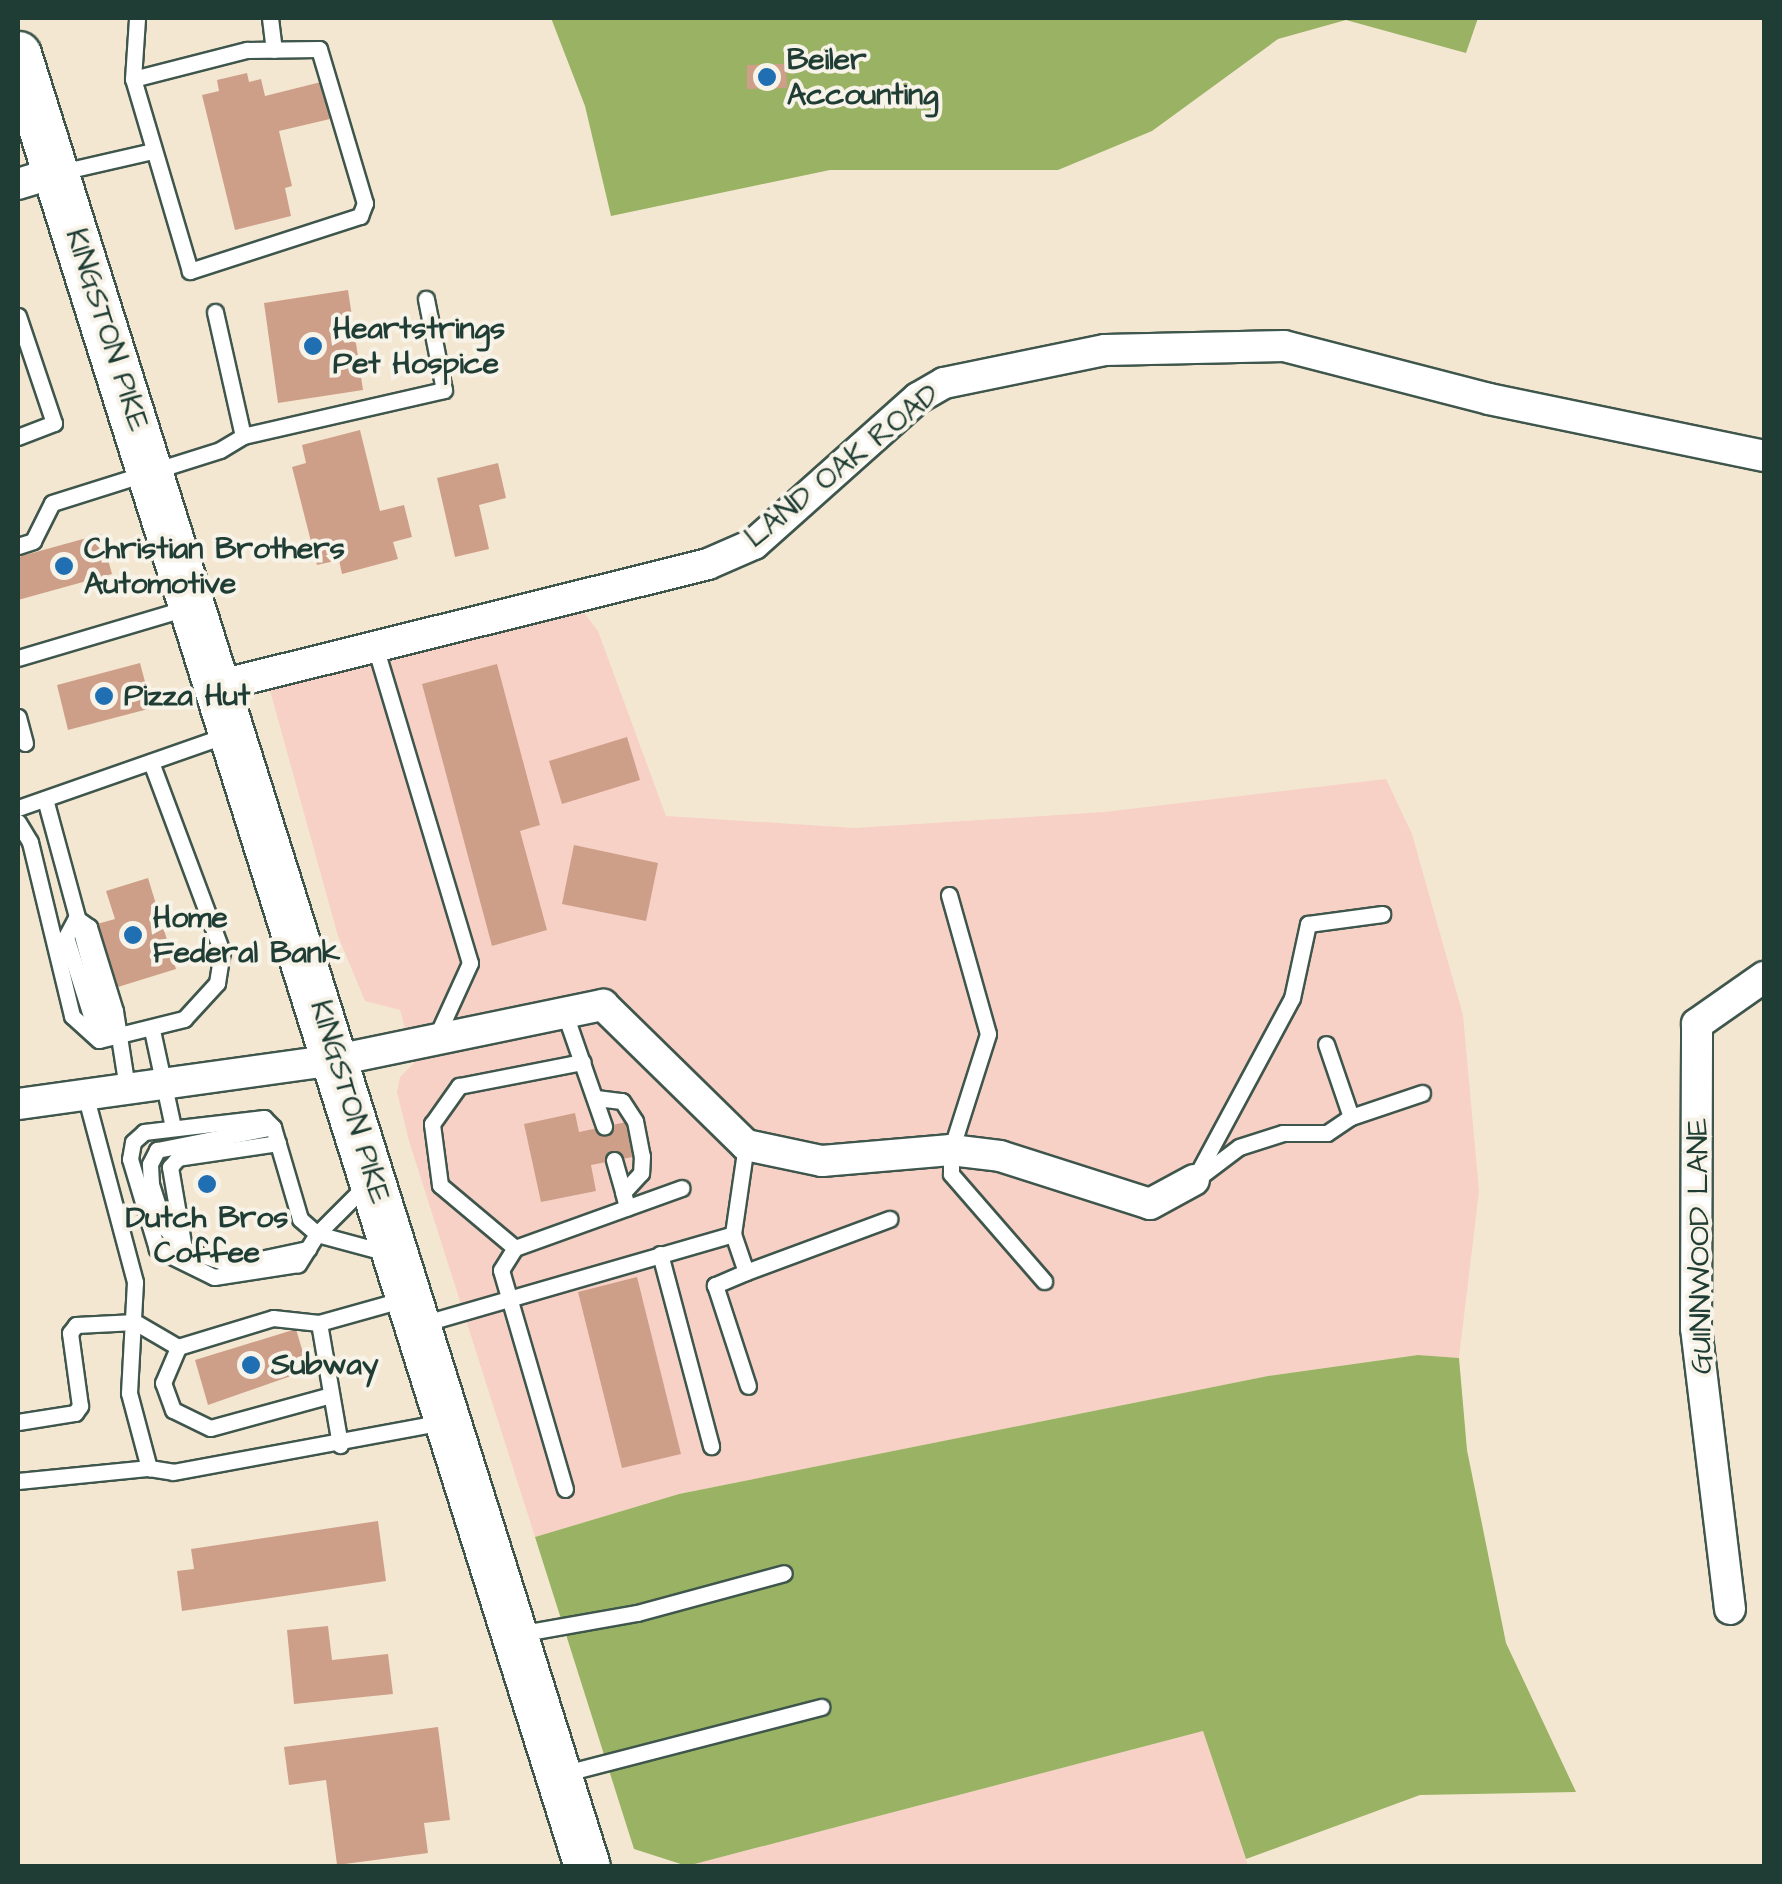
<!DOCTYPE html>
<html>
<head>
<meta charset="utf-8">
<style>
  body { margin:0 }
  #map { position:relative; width:1782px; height:1884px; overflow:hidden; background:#f4e7d2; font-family:"Architects Daughter",sans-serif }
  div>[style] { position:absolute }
  .built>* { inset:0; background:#f7d1c6 }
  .forest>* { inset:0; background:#99b263 }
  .building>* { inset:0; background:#ce9f88 }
  .roads { filter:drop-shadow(2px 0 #3f564c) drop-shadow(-2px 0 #3f564c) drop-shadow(0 2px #3f564c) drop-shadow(0 -2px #3f564c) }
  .lane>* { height:15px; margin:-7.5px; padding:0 7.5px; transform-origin:7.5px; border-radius:7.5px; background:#fff }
  .street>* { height:30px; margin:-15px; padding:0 15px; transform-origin:15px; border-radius:15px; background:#fff }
  .primary>* { height:45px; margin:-22.5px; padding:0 22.5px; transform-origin:22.5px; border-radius:22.5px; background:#fff }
  .dots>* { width:28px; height:28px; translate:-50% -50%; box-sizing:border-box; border:5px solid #f7f3e8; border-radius:50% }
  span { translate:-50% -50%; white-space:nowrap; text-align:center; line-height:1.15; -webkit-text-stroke:8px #f7f3e8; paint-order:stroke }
  .poi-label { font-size:30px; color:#1f3d34; font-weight:700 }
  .left { translate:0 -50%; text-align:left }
  .street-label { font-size:30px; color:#1f3d34 }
  .frame { position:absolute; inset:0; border:20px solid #1f3d34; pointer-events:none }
</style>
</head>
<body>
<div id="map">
  <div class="built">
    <i style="clip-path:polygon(571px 609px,585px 614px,598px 631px,666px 816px,855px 828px,1104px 812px,1386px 779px,1412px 834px,1463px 1015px,1479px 1191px,1459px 1358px,1417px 1355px,1268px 1376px,679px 1494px,535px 1537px,409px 1141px,397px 1092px,400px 1077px,414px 1063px,400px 1010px,365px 1001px,338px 936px,269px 687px)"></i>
    <i style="clip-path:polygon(1203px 1731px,1248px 1866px,687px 1866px)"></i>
  </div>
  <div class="forest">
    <i style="clip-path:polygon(551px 18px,1478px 18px,1466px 53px,1346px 20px,1278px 39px,1152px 131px,1058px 170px,830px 170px,611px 216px,585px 106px)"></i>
    <i style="clip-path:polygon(1418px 1355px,1459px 1358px,1467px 1450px,1506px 1643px,1576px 1792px,1420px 1795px,1246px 1859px,1203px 1731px,687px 1866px,634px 1849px,535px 1537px,679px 1494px,1268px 1376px)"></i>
  </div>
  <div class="building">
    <i style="clip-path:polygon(786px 64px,787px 88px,747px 89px,747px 65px)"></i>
    <i style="clip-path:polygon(247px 73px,249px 82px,261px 79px,265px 96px,321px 82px,330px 119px,279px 131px,292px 186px,285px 188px,291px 216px,235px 230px,202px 95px,219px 91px,217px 80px)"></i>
    <i style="clip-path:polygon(348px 290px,363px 390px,278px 403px,264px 303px)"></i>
    <i style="clip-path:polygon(360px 430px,380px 511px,404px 505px,412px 537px,393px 542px,398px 559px,342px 574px,339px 560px,317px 565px,292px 467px,306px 463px,302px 445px)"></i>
    <i style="clip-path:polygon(498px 463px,506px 498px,479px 505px,489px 549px,455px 557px,437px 478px)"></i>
    <i style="clip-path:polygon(101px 534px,112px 574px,18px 600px,18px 557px)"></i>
    <i style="clip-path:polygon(140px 663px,152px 708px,68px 730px,57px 685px)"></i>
    <i style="clip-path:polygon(497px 664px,540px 825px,520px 831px,547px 930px,492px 946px,422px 684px)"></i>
    <i style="clip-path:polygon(627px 737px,640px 780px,562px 804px,549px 761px)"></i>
    <i style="clip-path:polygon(574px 845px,658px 863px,646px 921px,562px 904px)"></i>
    <i style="clip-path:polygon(148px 878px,176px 969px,76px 1000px,63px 958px,103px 945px,97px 924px,115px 919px,106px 891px)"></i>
    <i style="clip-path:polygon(575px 1113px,579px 1132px,631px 1121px,638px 1156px,591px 1165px,596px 1191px,541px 1202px,524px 1124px)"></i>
    <i style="clip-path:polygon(637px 1277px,681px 1454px,622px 1468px,578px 1292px)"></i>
    <i style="clip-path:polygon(296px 1329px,308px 1370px,208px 1405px,195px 1360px)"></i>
    <i style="clip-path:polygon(378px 1521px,386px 1581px,182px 1611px,177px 1571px,194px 1569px,191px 1549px)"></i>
    <i style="clip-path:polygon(328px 1626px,332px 1660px,388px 1654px,393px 1694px,294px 1704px,287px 1630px)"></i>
    <i style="clip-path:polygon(438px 1727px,450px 1820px,424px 1823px,428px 1853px,337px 1865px,326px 1780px,289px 1785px,284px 1747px)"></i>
  </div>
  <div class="roads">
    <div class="lane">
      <i style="left:270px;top:18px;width:32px;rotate:83deg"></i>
      <i style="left:133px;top:79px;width:118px;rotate:-14.3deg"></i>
      <i style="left:247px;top:50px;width:72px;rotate:-0.8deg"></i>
      <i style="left:319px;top:49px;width:161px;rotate:73.4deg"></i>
      <i style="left:365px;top:203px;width:14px;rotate:111deg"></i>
      <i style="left:360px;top:216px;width:179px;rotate:162.1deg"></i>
      <i style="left:190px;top:271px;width:200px;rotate:-106.5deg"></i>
      <i style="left:133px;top:79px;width:61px;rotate:-86.2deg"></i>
      <i style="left:61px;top:172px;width:94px;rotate:-12.9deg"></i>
      <i style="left:215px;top:312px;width:127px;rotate:77.3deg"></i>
      <i style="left:18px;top:316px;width:113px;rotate:71.4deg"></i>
      <i style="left:54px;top:423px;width:39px;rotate:159deg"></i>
      <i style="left:18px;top:546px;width:16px;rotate:-18deg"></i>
      <i style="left:33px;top:541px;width:42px;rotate:-63.4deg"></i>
      <i style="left:52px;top:503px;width:176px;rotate:-17.5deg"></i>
      <i style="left:220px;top:450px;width:27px;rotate:-31deg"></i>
      <i style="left:243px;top:436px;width:206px;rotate:-12.9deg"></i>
      <i style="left:444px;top:390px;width:93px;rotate:-101.2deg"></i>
      <i style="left:374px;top:643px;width:334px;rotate:73.3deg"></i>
      <i style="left:470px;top:963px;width:87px;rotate:114.5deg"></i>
      <i style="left:18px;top:658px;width:176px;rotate:-16.5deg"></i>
      <i style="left:18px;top:717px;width:27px;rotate:75deg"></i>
      <i style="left:45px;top:799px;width:225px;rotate:74.8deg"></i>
      <i style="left:104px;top:1016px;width:24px;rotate:57deg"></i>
      <i style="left:18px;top:808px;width:221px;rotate:-19.3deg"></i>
      <i style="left:18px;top:822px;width:23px;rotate:59deg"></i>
      <i style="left:30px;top:842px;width:179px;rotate:76.4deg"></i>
      <i style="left:72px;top:1016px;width:36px;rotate:42deg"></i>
      <i style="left:99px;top:1040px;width:88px;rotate:-13.9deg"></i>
      <i style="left:184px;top:1019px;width:49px;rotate:-47.5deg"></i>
      <i style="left:217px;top:983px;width:31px;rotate:-81deg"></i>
      <i style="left:222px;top:952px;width:203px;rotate:-110.5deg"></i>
      <i style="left:949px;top:895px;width:144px;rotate:74.3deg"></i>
      <i style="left:988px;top:1034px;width:122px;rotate:107.7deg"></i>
      <i style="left:951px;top:1150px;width:24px;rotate:90deg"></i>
      <i style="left:951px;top:1174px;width:142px;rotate:49deg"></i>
      <i style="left:76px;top:918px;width:16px;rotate:35deg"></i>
      <i style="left:89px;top:927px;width:88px;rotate:72.8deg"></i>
      <i style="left:115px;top:1011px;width:78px;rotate:81.1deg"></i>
      <i style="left:76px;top:918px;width:21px;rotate:118deg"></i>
      <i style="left:66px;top:937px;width:83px;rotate:72.4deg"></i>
      <i style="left:91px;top:1016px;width:23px;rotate:38deg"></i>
      <i style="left:565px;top:1014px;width:119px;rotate:70.8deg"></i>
      <i style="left:152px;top:1030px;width:99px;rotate:77.8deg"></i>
      <i style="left:85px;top:1094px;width:195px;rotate:75.1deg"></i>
      <i style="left:135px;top:1282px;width:111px;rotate:93.1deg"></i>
      <i style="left:129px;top:1393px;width:78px;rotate:75.1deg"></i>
      <i style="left:149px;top:1468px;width:24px;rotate:9deg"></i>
      <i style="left:173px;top:1472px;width:275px;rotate:-10.5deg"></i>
      <i style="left:596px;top:1098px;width:26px;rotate:7deg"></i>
      <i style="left:622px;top:1101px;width:24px;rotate:57deg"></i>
      <i style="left:635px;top:1121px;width:36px;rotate:79deg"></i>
      <i style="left:642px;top:1156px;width:17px;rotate:93deg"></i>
      <i style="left:641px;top:1173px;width:26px;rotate:133deg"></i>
      <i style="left:623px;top:1192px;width:16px;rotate:75deg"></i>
      <i style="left:1351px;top:1117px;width:75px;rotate:-18.7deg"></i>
      <i style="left:278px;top:1143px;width:101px;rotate:171.5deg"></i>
      <i style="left:178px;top:1158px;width:12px;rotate:132deg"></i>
      <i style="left:170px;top:1167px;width:83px;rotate:80.3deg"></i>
      <i style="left:184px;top:1249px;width:51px;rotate:18.4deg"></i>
      <i style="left:232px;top:1265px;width:78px;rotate:-11.9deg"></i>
      <i style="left:614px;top:1160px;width:33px;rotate:74deg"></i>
      <i style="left:1198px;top:1178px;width:51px;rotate:-37.1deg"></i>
      <i style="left:1239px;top:1147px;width:46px;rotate:-17.7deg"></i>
      <i style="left:1283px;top:1133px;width:44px"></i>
      <i style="left:1327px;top:1133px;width:29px;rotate:-34deg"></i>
      <i style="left:1351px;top:1117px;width:77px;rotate:-108.9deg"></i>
      <i style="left:1194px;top:1180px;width:207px;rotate:-61.7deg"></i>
      <i style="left:1292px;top:998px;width:76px;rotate:-77.8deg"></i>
      <i style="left:1308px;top:924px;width:75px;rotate:-7.7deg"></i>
      <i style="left:367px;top:1184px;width:71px;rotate:135deg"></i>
      <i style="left:317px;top:1234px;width:36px;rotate:122deg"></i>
      <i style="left:298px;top:1264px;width:85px;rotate:171.2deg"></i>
      <i style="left:214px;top:1277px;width:64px;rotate:-153.8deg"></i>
      <i style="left:157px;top:1249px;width:94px;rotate:-106.7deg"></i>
      <i style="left:130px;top:1159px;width:17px;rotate:-80deg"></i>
      <i style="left:133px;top:1142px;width:15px;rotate:-42deg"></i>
      <i style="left:144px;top:1132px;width:121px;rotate:-6.7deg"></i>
      <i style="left:264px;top:1118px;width:13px;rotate:45deg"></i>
      <i style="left:273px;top:1127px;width:96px;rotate:73.6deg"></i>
      <i style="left:300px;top:1219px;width:23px;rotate:41deg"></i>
      <i style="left:317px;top:1234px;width:73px;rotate:15deg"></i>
      <i style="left:733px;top:1234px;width:90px;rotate:-81.7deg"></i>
      <i style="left:515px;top:1248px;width:98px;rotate:-140deg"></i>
      <i style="left:440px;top:1185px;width:62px;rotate:-97.5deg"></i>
      <i style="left:432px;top:1124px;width:47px;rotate:-54.6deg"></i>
      <i style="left:459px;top:1086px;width:126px;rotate:-11deg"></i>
      <i style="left:184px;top:1249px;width:28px;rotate:-132deg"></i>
      <i style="left:165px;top:1228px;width:46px;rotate:-107.7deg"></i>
      <i style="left:151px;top:1184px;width:20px;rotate:-93deg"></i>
      <i style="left:150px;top:1164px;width:16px;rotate:-63deg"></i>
      <i style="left:157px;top:1150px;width:118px;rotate:-11.2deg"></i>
      <i style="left:660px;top:1254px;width:199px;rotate:75.1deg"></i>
      <i style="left:746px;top:1272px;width:34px;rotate:157deg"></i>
      <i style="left:715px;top:1285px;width:106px;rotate:71.9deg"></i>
      <i style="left:319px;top:1323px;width:124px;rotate:80.2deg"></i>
      <i style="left:422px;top:1324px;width:324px;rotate:-16.1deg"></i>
      <i style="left:733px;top:1234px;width:40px;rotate:71.1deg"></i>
      <i style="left:746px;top:1272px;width:153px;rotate:-20.3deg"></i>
      <i style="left:331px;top:1395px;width:125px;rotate:164.7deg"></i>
      <i style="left:210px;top:1428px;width:41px;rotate:-154.1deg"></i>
      <i style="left:173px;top:1410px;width:29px;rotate:-110deg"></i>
      <i style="left:163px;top:1383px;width:39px;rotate:-67deg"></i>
      <i style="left:178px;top:1347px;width:99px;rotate:-17deg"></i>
      <i style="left:273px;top:1318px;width:46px;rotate:6.2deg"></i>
      <i style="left:319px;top:1323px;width:89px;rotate:-15.6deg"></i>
      <i style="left:18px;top:1422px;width:58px;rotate:-9deg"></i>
      <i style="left:75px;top:1413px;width:9px;rotate:-54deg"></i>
      <i style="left:80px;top:1406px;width:74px;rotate:-97.8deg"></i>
      <i style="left:70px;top:1333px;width:10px;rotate:-53deg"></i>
      <i style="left:76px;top:1325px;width:59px;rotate:-2.9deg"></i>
      <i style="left:135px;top:1322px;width:50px;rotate:30.2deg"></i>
      <i style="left:18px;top:1481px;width:132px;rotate:-5.7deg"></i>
      <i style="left:565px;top:1489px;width:228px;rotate:-106.3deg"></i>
      <i style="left:501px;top:1270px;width:26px;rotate:-58deg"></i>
      <i style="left:515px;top:1248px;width:177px;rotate:-19.8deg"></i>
      <i style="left:518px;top:1634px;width:121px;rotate:-10deg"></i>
      <i style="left:637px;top:1613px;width:152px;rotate:-15.2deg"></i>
      <i style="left:562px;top:1774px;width:268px;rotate:-14.5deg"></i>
    </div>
    <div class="street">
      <i style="left:18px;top:184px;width:41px;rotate:-17.1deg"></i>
      <i style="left:221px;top:685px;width:502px;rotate:-13.95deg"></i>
      <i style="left:708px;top:564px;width:50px;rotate:-23.5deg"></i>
      <i style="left:754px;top:544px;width:220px;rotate:-41.7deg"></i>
      <i style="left:918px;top:398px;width:30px;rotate:-30deg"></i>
      <i style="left:944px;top:383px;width:164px;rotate:-11.6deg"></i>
      <i style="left:1105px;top:350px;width:179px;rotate:-1.3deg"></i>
      <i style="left:1284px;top:346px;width:212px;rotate:14.5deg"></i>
      <i style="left:1489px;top:399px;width:281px;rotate:11.7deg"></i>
      <i style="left:18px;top:1104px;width:322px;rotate:-7.9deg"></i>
      <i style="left:337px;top:1060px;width:272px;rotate:-11.7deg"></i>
      <i style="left:603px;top:1005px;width:200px;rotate:44.4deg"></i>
      <i style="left:746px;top:1145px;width:78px;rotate:11.9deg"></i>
      <i style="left:822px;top:1161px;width:129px;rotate:-4.9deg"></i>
      <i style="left:951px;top:1150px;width:49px;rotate:7deg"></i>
      <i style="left:1000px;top:1156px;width:157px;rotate:17.7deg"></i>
      <i style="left:1150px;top:1204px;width:50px;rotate:-28.6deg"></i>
      <i style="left:1730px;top:1609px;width:283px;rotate:-96.9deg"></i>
      <i style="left:1696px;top:1328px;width:304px;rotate:-89.8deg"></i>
      <i style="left:1697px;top:1024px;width:82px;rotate:-35deg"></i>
    </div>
    <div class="primary">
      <i style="left:18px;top:54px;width:1899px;rotate:72.57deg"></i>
    </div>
  </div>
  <div class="dots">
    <i style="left:767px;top:77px;background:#1f6fb2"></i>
    <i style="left:313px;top:346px;background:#1f6fb2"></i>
    <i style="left:64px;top:566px;background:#1f6fb2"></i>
    <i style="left:104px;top:696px;background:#1f6fb2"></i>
    <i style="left:133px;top:935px;background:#1f6fb2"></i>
    <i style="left:207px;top:1184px;background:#1f6fb2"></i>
    <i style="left:251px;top:1365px;background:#1f6fb2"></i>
  </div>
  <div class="poi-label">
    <span class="left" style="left:787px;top:77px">Beiler<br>Accounting</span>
    <span class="left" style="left:333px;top:346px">Heartstrings<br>Pet Hospice</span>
    <span class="left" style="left:84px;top:566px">Christian Brothers<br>Automotive</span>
    <span class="left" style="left:124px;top:696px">Pizza Hut</span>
    <span class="left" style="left:153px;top:935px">Home<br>Federal Bank</span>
    <span style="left:207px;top:1235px">Dutch Bros<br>Coffee</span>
    <span class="left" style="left:271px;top:1365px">Subway</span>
  </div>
  <div class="street-label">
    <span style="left:107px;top:330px;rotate:72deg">KINGSTON PIKE</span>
    <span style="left:842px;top:466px;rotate:-39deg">LAND OAK ROAD</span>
    <span style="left:350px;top:1102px;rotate:73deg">KINGSTON PIKE</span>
    <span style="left:1700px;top:1246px;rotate:-91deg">GUINNWOOD LANE</span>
  </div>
  <div class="frame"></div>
</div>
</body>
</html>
